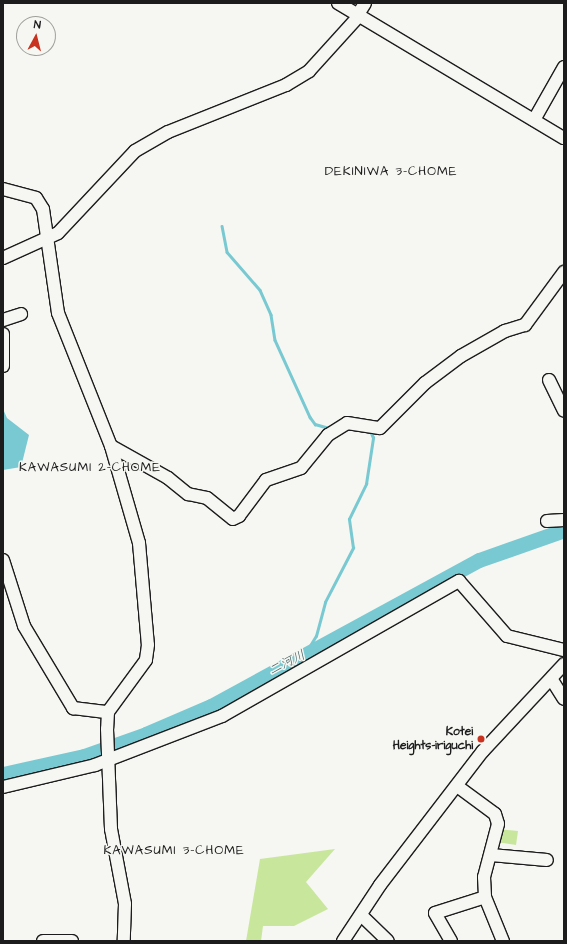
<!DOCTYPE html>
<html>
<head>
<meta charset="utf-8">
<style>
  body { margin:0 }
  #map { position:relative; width:567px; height:944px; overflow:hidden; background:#f6f6f2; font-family:"Architects Daughter","Klee One",sans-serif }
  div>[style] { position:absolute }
  .green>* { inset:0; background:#c9e69d }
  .water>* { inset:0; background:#78c9d1 }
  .stream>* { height:2.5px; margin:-1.25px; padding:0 1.25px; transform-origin:1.25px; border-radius:1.25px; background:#78c9d1 }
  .river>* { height:15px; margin:-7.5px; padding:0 7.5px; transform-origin:7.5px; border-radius:7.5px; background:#78c9d1 }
  .roads { filter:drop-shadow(1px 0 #1c1c1c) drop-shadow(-1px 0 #1c1c1c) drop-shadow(0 1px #1c1c1c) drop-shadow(0 -1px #1c1c1c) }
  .minor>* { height:12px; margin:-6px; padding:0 6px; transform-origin:6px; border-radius:6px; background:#f6f6f2 }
  .dots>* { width:11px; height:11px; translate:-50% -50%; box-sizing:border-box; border:2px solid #f6f6f2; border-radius:50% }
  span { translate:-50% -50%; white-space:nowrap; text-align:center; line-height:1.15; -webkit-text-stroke:3px #f6f6f2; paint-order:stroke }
  .poi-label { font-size:12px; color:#1c1c1c; font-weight:700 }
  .right { translate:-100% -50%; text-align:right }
  .neighbourhood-label { font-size:13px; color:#1c1c1c; letter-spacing:1px }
  .water-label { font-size:13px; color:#3c595b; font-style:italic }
  .frame { position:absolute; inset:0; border:4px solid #1c1c1c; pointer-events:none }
  .north { position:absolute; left:16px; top:16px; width:40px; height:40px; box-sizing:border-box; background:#f6f6f2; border:1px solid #9f9f9c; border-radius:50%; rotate:7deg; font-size:11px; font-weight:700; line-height:16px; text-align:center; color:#1c1c1c }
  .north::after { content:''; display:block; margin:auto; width:14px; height:18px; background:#c8321e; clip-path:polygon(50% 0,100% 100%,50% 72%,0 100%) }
</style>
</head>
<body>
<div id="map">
  <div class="green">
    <i style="clip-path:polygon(498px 829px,518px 831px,516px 845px,496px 842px)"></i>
    <i style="clip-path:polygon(335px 849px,306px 882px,328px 909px,294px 926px,263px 926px,261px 941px,246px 941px,260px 859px)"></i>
  </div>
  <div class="water">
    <i style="clip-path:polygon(3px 409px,7px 418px,29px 435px,21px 467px,3px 470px)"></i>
  </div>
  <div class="stream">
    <i style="left:222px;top:226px;width:26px;rotate:79deg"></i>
    <i style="left:227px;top:252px;width:50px;rotate:49deg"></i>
    <i style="left:260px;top:290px;width:27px;rotate:66deg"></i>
    <i style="left:271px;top:315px;width:25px;rotate:81deg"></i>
    <i style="left:275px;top:340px;width:85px;rotate:65.6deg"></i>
    <i style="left:310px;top:417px;width:9px;rotate:54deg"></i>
    <i style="left:315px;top:424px;width:15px;rotate:16deg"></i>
    <i style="left:305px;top:654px;width:21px;rotate:-59deg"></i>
    <i style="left:316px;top:636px;width:35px;rotate:-75deg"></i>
    <i style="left:325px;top:602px;width:61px;rotate:-62.6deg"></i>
    <i style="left:353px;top:548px;width:29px;rotate:-98deg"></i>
    <i style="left:349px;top:519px;width:39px;rotate:-64deg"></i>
    <i style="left:366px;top:484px;width:47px;rotate:-81.3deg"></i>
    <i style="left:373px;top:438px;width:8px;rotate:-113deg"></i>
  </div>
  <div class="river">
    <i style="left:3px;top:774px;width:83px;rotate:-12.5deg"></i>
    <i style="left:84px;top:756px;width:66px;rotate:-19.5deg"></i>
    <i style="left:146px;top:734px;width:71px;rotate:-23.3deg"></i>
    <i style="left:211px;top:706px;width:305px;rotate:-28.6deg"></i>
    <i style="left:479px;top:560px;width:90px;rotate:-19.4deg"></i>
  </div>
  <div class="roads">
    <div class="minor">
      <i style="left:338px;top:3px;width:263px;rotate:30.9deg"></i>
      <i style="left:357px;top:16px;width:15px;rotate:-58deg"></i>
      <i style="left:534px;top:120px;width:61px;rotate:-60.5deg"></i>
      <i style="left:3px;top:189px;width:34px;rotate:15deg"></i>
      <i style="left:36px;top:198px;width:13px;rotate:58deg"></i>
      <i style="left:43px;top:209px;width:105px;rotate:81.8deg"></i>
      <i style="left:58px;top:313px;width:143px;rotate:68.3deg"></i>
      <i style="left:111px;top:446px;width:101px;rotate:73.9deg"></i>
      <i style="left:139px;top:543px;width:102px;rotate:85deg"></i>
      <i style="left:148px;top:645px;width:15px;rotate:98deg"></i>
      <i style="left:146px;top:660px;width:64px;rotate:126.2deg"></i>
      <i style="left:108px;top:712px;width:17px;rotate:93deg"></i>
      <i style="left:107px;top:729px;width:100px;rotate:87.7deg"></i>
      <i style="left:111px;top:829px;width:76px;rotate:79.4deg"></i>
      <i style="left:125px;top:904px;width:37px;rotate:92deg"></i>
      <i style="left:3px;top:258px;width:60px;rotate:-24.4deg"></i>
      <i style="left:58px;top:233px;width:112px;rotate:-46.8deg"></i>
      <i style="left:135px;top:151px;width:38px;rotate:-30deg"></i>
      <i style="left:168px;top:132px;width:127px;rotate:-21.7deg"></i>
      <i style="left:286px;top:85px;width:27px;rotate:-31deg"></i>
      <i style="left:309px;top:71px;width:73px;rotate:-47.8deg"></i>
      <i style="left:3px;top:320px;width:19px;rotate:-18deg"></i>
      <i style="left:3px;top:334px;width:32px;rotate:90deg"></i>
      <i style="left:549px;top:380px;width:34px;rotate:64deg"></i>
      <i style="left:111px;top:446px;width:65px;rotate:29.3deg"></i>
      <i style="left:168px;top:478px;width:26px;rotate:39deg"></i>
      <i style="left:188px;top:494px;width:19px;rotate:12deg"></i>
      <i style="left:207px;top:498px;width:33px;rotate:39deg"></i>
      <i style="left:233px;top:519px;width:7px;rotate:-27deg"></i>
      <i style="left:239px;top:516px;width:45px;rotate:-53.1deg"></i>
      <i style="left:266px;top:480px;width:37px;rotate:-19deg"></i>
      <i style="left:301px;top:468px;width:43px;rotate:-50.7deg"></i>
      <i style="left:328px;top:435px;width:22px;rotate:-32deg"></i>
      <i style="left:347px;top:423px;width:33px;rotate:9deg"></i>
      <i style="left:380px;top:428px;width:64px;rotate:-45deg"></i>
      <i style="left:425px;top:383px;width:45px;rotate:-36.9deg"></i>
      <i style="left:461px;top:356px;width:51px;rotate:-29.6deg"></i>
      <i style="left:505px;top:331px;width:21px;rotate:-17deg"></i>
      <i style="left:525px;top:325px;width:66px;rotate:-53.7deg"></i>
      <i style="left:547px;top:521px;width:17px;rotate:-3deg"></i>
      <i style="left:3px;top:560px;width:69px;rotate:72.3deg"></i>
      <i style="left:24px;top:626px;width:96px;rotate:59.1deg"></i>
      <i style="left:73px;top:708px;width:35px;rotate:7deg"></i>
      <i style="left:552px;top:680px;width:22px;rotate:58deg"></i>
      <i style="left:457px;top:786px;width:47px;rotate:36.4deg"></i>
      <i style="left:495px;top:814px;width:10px;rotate:73deg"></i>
      <i style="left:498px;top:824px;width:55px;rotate:104.8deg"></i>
      <i style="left:484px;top:877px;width:20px;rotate:87deg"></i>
      <i style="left:485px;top:897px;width:48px;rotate:67.8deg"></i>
      <i style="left:3px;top:787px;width:95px;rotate:-13.4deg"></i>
      <i style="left:95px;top:765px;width:136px;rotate:-21.1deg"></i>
      <i style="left:222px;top:716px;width:273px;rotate:-29.7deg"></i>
      <i style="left:459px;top:581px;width:73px;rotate:48.9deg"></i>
      <i style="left:507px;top:636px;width:59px;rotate:13.8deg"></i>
      <i style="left:491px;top:855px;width:56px;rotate:5.1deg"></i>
      <i style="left:361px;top:915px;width:37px;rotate:44deg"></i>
      <i style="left:43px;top:941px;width:29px"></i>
      <i style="left:343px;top:941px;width:67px;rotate:-56.5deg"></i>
      <i style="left:380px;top:885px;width:169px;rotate:-52.5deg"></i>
      <i style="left:483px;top:751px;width:119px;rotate:-47deg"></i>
      <i style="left:451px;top:941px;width:32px;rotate:-120deg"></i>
      <i style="left:435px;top:913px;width:52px;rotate:-17.7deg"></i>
    </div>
  </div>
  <div class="dots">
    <i style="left:481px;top:739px;background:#c8321e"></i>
  </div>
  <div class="poi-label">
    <span class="right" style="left:473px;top:739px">Kotei<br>Heights-iriguchi</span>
  </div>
  <div class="neighbourhood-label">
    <span style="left:391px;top:171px">DEKINIWA 3-CHOME</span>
    <span style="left:90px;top:467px">KAWASUMI 2-CHOME</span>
    <span style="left:174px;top:850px">KAWASUMI 3-CHOME</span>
  </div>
  <div class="water-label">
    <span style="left:287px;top:663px;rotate:-27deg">二河川</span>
  </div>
  <div class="frame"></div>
  <div class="north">N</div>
</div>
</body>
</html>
